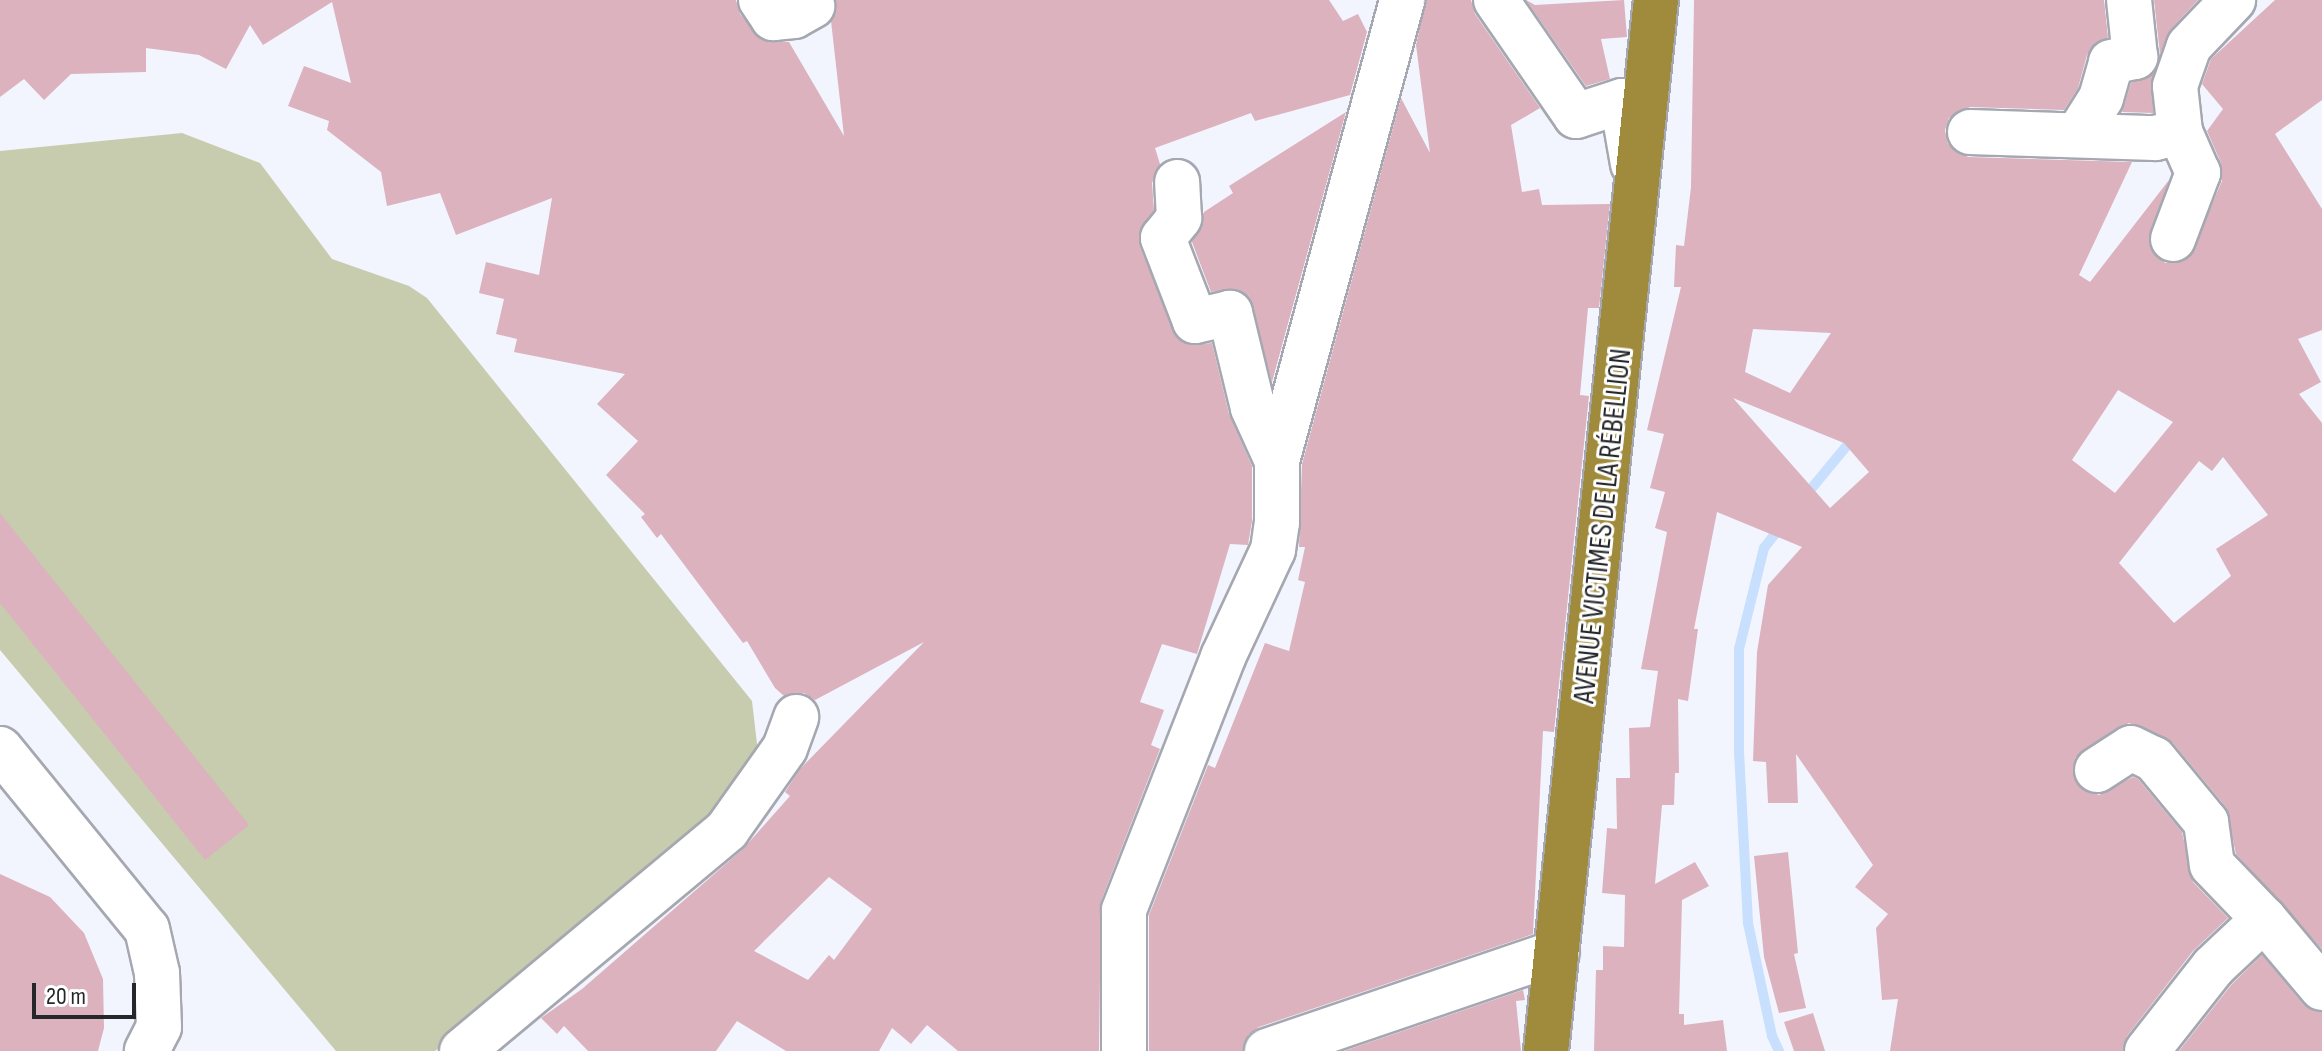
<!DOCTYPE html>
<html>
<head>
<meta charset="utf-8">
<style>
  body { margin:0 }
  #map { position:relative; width:2322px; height:1051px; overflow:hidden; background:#f2f5fe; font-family:"Sofia Sans Condensed",sans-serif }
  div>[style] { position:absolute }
  .green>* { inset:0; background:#c7ccae }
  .stream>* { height:10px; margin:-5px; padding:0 5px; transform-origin:5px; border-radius:5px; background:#c8dffe }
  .building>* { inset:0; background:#dbb2be }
  .roads { filter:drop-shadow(2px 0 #a5a8b0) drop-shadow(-2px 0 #a5a8b0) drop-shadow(0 2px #a5a8b0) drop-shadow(0 -2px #a5a8b0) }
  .minor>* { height:44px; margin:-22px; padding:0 22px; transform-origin:22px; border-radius:22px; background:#fff }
  .highway>* { height:44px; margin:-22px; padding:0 22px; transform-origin:22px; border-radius:22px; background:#9f8b3b }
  span { translate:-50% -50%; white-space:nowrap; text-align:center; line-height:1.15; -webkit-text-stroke:6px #fff; paint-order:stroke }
  .street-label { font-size:30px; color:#26272a }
  .scale { position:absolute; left:32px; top:983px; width:104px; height:36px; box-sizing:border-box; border:4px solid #26272a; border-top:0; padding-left:10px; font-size:24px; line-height:28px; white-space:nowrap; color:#26272a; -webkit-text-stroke:6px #fff; paint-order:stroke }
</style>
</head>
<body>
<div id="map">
  <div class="green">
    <i style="clip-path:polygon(182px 133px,260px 163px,332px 259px,409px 286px,427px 298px,752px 701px,759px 761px,707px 828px,435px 1051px,336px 1051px,0 650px,0 151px)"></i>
  </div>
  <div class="stream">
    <i style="left:1806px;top:495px;width:75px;rotate:-50.4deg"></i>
    <i style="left:1779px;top:1051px;width:17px;rotate:-115deg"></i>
    <i style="left:1772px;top:1036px;width:116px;rotate:-102deg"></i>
    <i style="left:1748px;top:923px;width:171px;rotate:-93deg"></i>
    <i style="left:1739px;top:752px;width:103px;rotate:-90deg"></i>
    <i style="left:1739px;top:649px;width:104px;rotate:-76.1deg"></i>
    <i style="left:1764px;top:548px;width:28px;rotate:-52deg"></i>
  </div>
  <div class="building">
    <i style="clip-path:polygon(evenodd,0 0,736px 0,740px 14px,762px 40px,789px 42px,844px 136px,831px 21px,836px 0,1329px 0,1343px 21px,1358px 14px,1367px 32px,1350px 95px,1255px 121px,1251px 113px,1155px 148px,1160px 164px,1152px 183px,1154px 210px,1139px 233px,1140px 247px,1178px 339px,1190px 345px,1212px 343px,1229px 414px,1252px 466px,1252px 521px,1248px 545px,1230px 544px,1197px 654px,1162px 644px,1140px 702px,1164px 710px,1151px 745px,1160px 749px,1101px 901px,1099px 1051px,958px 1051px,927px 1025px,911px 1044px,892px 1028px,879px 1051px,786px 1051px,737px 1021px,716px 1051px,588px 1051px,564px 1026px,557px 1034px,541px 1018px,582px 989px,743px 849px,790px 796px,785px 792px,800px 769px,924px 642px,815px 700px,804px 693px,784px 696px,775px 688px,747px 641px,743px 643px,661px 534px,657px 538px,641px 517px,645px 514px,606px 475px,638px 441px,597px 404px,625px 374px,514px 352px,517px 339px,496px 334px,504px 299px,479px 293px,486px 262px,539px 275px,552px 198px,456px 235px,440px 193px,387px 206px,381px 172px,327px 130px,329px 121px,288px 106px,304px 66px,351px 83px,332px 2px,263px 45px,250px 25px,226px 69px,199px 55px,146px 48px,146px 72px,71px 74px,44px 100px,24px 79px,0 97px,0 0,829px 877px,872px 909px,834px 960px,829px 955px,808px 980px,754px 951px,829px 877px)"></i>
    <i style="clip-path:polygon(1426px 0,1471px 0,1475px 14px,1540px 108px,1511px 125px,1522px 192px,1539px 189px,1542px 205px,1610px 204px,1599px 308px,1588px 308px,1580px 395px,1589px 396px,1554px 732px,1543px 731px,1533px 934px,1259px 1027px,1248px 1035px,1243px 1051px,1149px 1051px,1149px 915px,1208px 765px,1215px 768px,1265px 643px,1289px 651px,1305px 582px,1298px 580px,1305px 547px,1299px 547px,1302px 464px,1401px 98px,1430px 153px,1416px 45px)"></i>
    <i style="clip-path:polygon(1526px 0,1535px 5px,1624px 0,1627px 37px,1601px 39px,1610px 79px,1586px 86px)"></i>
    <i style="clip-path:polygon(evenodd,1694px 0,2104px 0,2108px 37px,2087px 55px,2078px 88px,2064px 110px,1970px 107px,1949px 118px,1945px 130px,1948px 144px,1968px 157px,2132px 162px,2079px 275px,2090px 282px,2169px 180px,2149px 244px,2165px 263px,2189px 258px,2222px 181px,2221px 163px,2207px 131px,2223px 109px,2202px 84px,2211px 59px,2275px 0,2322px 0,2322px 100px,2275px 134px,2322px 209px,2322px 330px,2298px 339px,2321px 382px,2299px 394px,2322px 423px,2322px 949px,2236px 854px,2226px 807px,2173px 743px,2129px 723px,2075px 758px,2076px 783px,2099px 795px,2133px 777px,2138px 779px,2182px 832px,2193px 882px,2228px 918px,2193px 951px,2127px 1036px,2123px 1051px,1890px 1051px,1898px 999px,1882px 1000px,1876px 928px,1888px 914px,1855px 887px,1873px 865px,1796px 754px,1798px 803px,1768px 803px,1766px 762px,1753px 761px,1757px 652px,1768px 585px,1802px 547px,1717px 512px,1694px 629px,1698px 629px,1688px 701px,1678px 699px,1679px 773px,1675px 773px,1674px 805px,1662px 805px,1655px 884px,1695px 862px,1709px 886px,1682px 900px,1679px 1014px,1684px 1014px,1684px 1025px,1723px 1020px,1727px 1051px,1594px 1051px,1596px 970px,1603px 970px,1603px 946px,1624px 947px,1625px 895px,1602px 893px,1607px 828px,1617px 829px,1616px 778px,1630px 778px,1629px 728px,1650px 727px,1658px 671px,1641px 669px,1667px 532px,1655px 528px,1665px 492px,1650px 488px,1664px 434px,1647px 430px,1681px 287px,1674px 287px,1676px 245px,1684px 246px,1691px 187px,1694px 0,1753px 329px,1831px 333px,1790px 393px,1745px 372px,1753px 329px,1694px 0,2118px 390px,2173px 422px,2115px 493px,2072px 460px,2118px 390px,1694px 0,1733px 398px,1844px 443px,1869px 472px,1830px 508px,1733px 398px,1694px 0,2223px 457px,2268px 515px,2216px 549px,2231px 576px,2174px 623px,2119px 563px,2199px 461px,2212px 471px,2223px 457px)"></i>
    <i style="clip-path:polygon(2154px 0,2198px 0,2171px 29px,2160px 54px)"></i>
    <i style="clip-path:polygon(2153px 74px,2153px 113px,2122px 112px,2131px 83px)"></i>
    <i style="clip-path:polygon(1346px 112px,1272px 382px,1249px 296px,1236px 289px,1211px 292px,1192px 242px,1204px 212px,1233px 193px,1229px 186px)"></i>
    <i style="clip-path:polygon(0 513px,249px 825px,205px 860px,0 603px)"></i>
    <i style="clip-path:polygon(1788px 852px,1798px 953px,1794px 954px,1806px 1008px,1779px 1013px,1764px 957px,1754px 856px)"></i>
    <i style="clip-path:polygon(0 874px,50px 897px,84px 933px,103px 979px,104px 1028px,98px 1051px,0 1051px)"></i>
    <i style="clip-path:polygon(2262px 955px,2303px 1004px,2322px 1012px,2322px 1051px,2179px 1051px,2232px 984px)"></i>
    <i style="clip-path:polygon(1523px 990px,1525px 1000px,1516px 1001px,1521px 1051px,1344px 1051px)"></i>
    <i style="clip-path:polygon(1813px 1013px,1825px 1051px,1794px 1051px,1784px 1022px)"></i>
  </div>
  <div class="roads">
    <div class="minor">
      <i style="left:761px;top:0;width:22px;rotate:56deg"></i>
      <i style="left:773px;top:18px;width:21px;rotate:-5deg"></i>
      <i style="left:794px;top:16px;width:21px;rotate:-29deg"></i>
      <i style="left:1496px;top:0;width:141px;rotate:55.4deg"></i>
      <i style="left:1576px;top:116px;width:48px;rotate:-18.1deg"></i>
      <i style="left:1622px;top:101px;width:64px;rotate:80.1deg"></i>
      <i style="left:1970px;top:132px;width:185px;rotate:1.9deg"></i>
      <i style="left:2155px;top:138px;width:26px;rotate:-13deg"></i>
      <i style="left:2079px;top:133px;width:41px;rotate:-57.8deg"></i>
      <i style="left:2101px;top:98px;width:37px;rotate:-74deg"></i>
      <i style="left:2111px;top:62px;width:25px;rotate:-12deg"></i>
      <i style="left:2135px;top:57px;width:57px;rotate:-96deg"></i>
      <i style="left:2173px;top:239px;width:71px;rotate:-69.3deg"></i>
      <i style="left:2198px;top:173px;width:45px;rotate:-113.7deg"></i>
      <i style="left:2180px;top:132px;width:46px;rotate:-96.2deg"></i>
      <i style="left:2175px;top:86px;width:42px;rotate:-70.7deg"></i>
      <i style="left:2189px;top:46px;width:64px;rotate:-46.3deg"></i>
      <i style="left:1277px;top:461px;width:478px;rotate:-74.8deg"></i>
      <i style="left:0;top:749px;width:232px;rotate:50.8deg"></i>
      <i style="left:147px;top:929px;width:45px;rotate:77.2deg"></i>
      <i style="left:157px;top:973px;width:54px;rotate:87.9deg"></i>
      <i style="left:159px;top:1027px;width:27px;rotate:117deg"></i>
      <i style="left:2097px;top:770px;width:40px;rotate:-32.9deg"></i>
      <i style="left:2131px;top:748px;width:25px;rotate:26deg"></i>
      <i style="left:2154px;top:759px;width:82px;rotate:50.5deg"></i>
      <i style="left:2206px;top:822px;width:43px;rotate:82.1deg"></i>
      <i style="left:2212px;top:865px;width:75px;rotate:46.1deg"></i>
      <i style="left:462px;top:1051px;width:345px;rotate:-39.8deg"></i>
      <i style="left:727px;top:830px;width:100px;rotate:-54.7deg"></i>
      <i style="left:785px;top:748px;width:33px;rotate:-70deg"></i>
      <i style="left:1124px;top:1051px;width:141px;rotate:-90deg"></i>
      <i style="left:1124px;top:910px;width:272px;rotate:-68.6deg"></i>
      <i style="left:1223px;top:657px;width:118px;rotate:-65deg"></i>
      <i style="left:1273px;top:550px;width:27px;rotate:-82deg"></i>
      <i style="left:1277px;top:523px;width:62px;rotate:-90deg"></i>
      <i style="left:1277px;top:461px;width:58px;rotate:-114.4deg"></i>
      <i style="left:1253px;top:408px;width:98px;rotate:-103.6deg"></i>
      <i style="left:1230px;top:313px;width:36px;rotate:167deg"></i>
      <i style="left:1195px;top:321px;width:89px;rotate:-111.1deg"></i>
      <i style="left:1163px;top:238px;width:26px;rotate:-51deg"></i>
      <i style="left:1179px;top:218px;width:36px;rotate:-93deg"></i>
      <i style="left:1267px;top:1051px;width:306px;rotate:-18.8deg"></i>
      <i style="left:2147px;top:1051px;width:107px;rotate:-51.8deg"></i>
      <i style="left:2213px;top:967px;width:70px;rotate:-43.3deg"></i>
      <i style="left:2264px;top:919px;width:90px;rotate:50deg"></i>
    </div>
    <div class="highway">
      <i style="left:1546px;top:1051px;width:1057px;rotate:-84.03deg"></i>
    </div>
  </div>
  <div class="street-label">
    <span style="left:1603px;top:526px;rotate:-84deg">AVENUE VICTIMES DE LA RÉBELLION</span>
  </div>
  <div class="scale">20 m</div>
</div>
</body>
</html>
